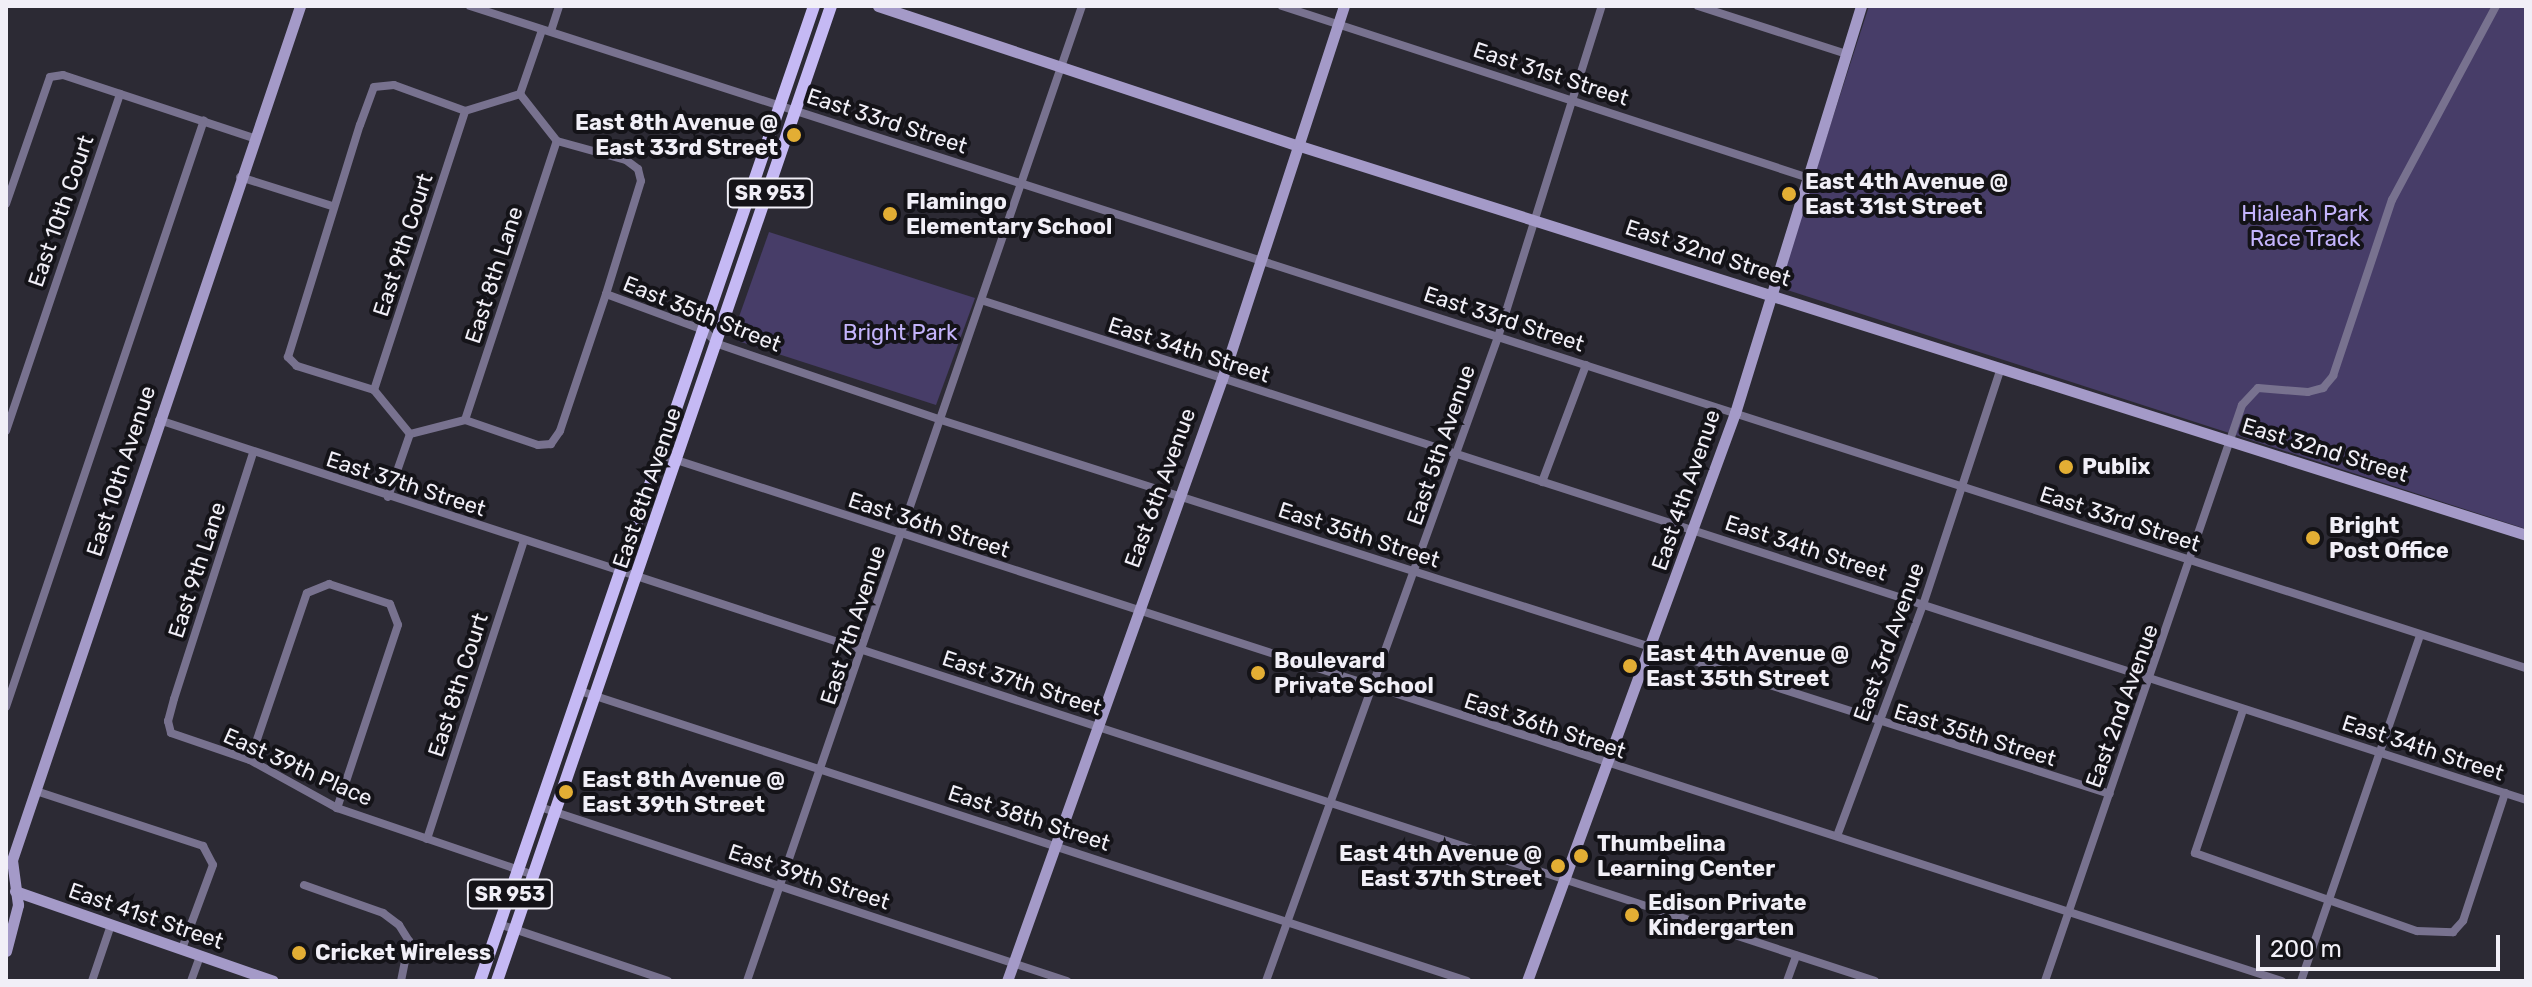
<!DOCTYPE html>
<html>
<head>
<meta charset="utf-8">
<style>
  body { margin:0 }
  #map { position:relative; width:2532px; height:987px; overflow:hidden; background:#2c2a34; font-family:Rubik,sans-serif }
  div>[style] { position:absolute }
  .green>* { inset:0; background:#473d68 }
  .street>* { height:8px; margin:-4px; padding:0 4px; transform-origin:4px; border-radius:4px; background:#78728f }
  .secondary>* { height:11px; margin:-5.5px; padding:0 5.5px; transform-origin:5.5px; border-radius:5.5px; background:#a49ac8 }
  .primary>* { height:12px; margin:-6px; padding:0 6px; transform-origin:6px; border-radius:6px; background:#c5b9f4 }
  .dots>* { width:22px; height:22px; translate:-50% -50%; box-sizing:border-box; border:4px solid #141318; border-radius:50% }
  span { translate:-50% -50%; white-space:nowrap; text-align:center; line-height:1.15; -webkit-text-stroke:8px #141318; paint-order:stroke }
  .shield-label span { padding:2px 6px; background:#141318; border:2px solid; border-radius:6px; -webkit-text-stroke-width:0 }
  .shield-label { font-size:20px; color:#f1eff7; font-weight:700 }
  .street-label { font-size:22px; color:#f1eff7 }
  .poi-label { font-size:22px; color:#f1eff7; font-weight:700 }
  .right { translate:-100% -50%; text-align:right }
  .left { translate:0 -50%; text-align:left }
  .park-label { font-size:22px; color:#c4b4fc }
  .frame { position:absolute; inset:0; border:8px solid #f1eff7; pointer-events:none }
  .scale { position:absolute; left:2256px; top:935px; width:244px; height:36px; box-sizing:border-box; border:4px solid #f1eff7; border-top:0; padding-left:10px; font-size:24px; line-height:28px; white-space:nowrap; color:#f1eff7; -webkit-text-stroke:6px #141318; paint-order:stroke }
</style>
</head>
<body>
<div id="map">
  <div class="green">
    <i style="clip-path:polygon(1869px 6px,2526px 6px,2526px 529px,1778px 287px)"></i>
    <i style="clip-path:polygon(769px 232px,975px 298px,936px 405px,738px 341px,734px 331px)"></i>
  </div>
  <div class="street">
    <i style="left:470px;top:6px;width:2160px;rotate:17.85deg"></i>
    <i style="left:1282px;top:6px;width:554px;rotate:18.08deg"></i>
    <i style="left:1698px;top:6px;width:157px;rotate:17.9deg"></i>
    <i style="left:551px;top:31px;width:26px;rotate:-72deg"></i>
    <i style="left:394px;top:85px;width:76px;rotate:20.1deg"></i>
    <i style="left:465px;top:111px;width:58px;rotate:-17.2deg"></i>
    <i style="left:520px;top:94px;width:60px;rotate:51.8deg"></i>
    <i style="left:557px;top:141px;width:72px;rotate:15.4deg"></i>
    <i style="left:626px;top:160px;width:15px;rotate:37deg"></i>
    <i style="left:638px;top:169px;width:12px;rotate:76deg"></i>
    <i style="left:641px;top:181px;width:118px;rotate:107.2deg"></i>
    <i style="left:606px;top:294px;width:145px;rotate:108.6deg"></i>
    <i style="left:560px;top:431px;width:16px;rotate:125deg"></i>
    <i style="left:551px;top:444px;width:13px;rotate:176deg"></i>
    <i style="left:538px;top:445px;width:77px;rotate:-161.1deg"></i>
    <i style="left:465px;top:420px;width:57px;rotate:165.7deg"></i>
    <i style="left:410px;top:434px;width:57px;rotate:-129.3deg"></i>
    <i style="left:374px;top:390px;width:81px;rotate:-162.7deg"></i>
    <i style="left:297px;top:366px;width:13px;rotate:-135deg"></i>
    <i style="left:288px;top:357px;width:243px;rotate:-72.8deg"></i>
    <i style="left:360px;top:125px;width:40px;rotate:-69.8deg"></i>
    <i style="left:374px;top:87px;width:20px;rotate:-6deg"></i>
    <i style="left:520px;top:94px;width:68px;rotate:-71deg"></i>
    <i style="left:240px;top:177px;width:96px;rotate:17.5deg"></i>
    <i style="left:6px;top:204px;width:134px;rotate:-70.9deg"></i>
    <i style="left:50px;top:77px;width:13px;rotate:-9deg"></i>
    <i style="left:63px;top:75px;width:201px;rotate:18.3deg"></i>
    <i style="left:606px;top:294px;width:104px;rotate:20.2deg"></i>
    <i style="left:704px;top:330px;width:20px;rotate:45deg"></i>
    <i style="left:718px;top:344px;width:236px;rotate:18.8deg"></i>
    <i style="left:941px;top:420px;width:1227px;rotate:17.74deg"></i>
    <i style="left:984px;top:301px;width:1621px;rotate:17.93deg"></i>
    <i style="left:374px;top:390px;width:293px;rotate:-71.9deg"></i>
    <i style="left:159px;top:420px;width:1805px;rotate:18.1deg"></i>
    <i style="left:465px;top:420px;width:294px;rotate:-71.8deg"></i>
    <i style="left:6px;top:431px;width:356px;rotate:-71.3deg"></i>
    <i style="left:253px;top:453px;width:258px;rotate:107.8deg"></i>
    <i style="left:174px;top:699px;width:23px;rotate:105deg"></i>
    <i style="left:168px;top:721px;width:12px;rotate:76deg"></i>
    <i style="left:171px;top:733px;width:83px;rotate:18.9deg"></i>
    <i style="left:250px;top:760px;width:99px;rotate:28.9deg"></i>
    <i style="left:337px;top:808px;width:208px;rotate:18.8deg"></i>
    <i style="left:661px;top:455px;width:1704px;rotate:17.98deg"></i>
    <i style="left:1542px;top:482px;width:125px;rotate:-69.4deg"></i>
    <i style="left:388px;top:497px;width:67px;rotate:-70.8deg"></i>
    <i style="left:580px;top:691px;width:933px;rotate:18.1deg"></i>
    <i style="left:6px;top:707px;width:619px;rotate:-71.36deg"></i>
    <i style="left:2243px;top:710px;width:151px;rotate:108.6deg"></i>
    <i style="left:2195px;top:853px;width:235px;rotate:19.4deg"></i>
    <i style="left:2417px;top:931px;width:36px;rotate:2deg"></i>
    <i style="left:2453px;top:932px;width:15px;rotate:-48deg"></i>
    <i style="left:2463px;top:921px;width:135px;rotate:-71.8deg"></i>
    <i style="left:250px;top:760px;width:176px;rotate:-71.2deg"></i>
    <i style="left:307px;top:593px;width:24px;rotate:-22deg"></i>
    <i style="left:329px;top:584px;width:64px;rotate:18.2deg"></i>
    <i style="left:390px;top:604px;width:22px;rotate:69deg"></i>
    <i style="left:398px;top:625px;width:193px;rotate:108.4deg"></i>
    <i style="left:36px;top:791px;width:176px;rotate:18.2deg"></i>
    <i style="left:203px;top:846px;width:21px;rotate:62deg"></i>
    <i style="left:213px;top:865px;width:90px;rotate:110.3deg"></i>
    <i style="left:540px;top:807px;width:555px;rotate:18.27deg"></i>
    <i style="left:1837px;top:836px;width:246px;rotate:-69.6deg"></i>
    <i style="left:1923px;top:605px;width:250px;rotate:-71.8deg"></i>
    <i style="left:427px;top:839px;width:313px;rotate:-72deg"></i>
    <i style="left:304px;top:885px;width:84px;rotate:19.5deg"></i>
    <i style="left:383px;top:913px;width:20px;rotate:37deg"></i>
    <i style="left:399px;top:925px;width:19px;rotate:58deg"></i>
    <i style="left:409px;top:941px;width:41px;rotate:101.3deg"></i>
    <i style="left:499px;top:924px;width:178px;rotate:18.6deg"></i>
    <i style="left:92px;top:981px;width:59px;rotate:-71.3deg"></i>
    <i style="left:191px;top:981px;width:27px;rotate:-70deg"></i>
    <i style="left:747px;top:981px;width:1031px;rotate:-71.04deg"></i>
    <i style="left:1266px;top:981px;width:685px;rotate:-70.19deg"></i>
    <i style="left:1498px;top:337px;width:347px;rotate:-72.6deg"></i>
    <i style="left:1787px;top:981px;width:27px;rotate:-70deg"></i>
    <i style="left:2045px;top:981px;width:609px;rotate:-71.12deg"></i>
    <i style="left:2242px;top:405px;width:23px;rotate:-47deg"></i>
    <i style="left:2258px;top:388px;width:50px;rotate:4.6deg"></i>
    <i style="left:2308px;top:392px;width:16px;rotate:-15deg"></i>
    <i style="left:2323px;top:388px;width:16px;rotate:-50deg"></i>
    <i style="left:2333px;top:376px;width:186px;rotate:-71.5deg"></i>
    <i style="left:2392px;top:200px;width:220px;rotate:-61.8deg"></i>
    <i style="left:2301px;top:981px;width:366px;rotate:-71deg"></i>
  </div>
  <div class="secondary">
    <i style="left:878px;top:6px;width:445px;rotate:18.4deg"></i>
    <i style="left:1300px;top:146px;width:1286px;rotate:17.6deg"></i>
    <i style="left:15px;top:891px;width:273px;rotate:19.2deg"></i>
    <i style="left:6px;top:951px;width:48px;rotate:-75.4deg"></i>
    <i style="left:18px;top:905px;width:45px;rotate:-97.6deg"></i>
    <i style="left:12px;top:860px;width:901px;rotate:-71.36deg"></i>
    <i style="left:1007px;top:981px;width:639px;rotate:-70.35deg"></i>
    <i style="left:1222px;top:379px;width:392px;rotate:-71.9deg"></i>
    <i style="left:1527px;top:981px;width:605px;rotate:-69.89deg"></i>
    <i style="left:1735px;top:413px;width:426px;rotate:-72.8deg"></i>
  </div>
  <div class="primary">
    <i style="left:480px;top:981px;width:1031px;rotate:-71.09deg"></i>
    <i style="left:497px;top:981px;width:1031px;rotate:-71.09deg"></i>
  </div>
  <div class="dots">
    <i style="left:794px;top:135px;background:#e3ae34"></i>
    <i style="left:1789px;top:194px;background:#e3ae34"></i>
    <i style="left:890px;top:214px;background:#e3ae34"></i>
    <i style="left:2066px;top:467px;background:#e3ae34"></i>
    <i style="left:2313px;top:538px;background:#e3ae34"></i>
    <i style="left:1630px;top:666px;background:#e3ae34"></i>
    <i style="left:1258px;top:673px;background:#e3ae34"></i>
    <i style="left:566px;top:792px;background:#e3ae34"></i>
    <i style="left:1581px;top:856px;background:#e3ae34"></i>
    <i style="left:1558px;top:866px;background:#e3ae34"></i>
    <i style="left:1632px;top:915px;background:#e3ae34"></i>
    <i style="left:299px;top:953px;background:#e3ae34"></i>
  </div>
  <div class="shield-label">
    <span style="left:770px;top:193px">SR 953</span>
    <span style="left:510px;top:894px">SR 953</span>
  </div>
  <div class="street-label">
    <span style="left:1551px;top:74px;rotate:18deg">East 31st Street</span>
    <span style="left:887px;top:121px;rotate:18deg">East 33rd Street</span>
    <span style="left:61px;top:211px;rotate:-71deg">East 10th Court</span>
    <span style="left:403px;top:245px;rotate:-72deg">East 9th Court</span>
    <span style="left:1708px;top:253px;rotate:18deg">East 32nd Street</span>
    <span style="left:494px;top:275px;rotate:-72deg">East 8th Lane</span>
    <span style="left:702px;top:314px;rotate:22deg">East 35th Street</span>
    <span style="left:1504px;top:319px;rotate:18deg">East 33rd Street</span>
    <span style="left:1189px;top:350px;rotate:18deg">East 34th Street</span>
    <span style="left:1441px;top:445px;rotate:-71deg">East 5th Avenue</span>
    <span style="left:2325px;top:450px;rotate:17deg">East 32nd Street</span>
    <span style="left:121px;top:471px;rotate:-72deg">East 10th Avenue</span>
    <span style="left:406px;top:484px;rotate:18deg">East 37th Street</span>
    <span style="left:647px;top:488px;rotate:-71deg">East 8th Avenue</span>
    <span style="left:1160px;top:488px;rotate:-70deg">East 6th Avenue</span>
    <span style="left:1686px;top:490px;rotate:-71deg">East 4th Avenue</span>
    <span style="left:2120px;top:519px;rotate:18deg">East 33rd Street</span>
    <span style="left:929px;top:525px;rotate:18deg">East 36th Street</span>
    <span style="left:1359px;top:535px;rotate:18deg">East 35th Street</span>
    <span style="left:1806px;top:548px;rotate:18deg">East 34th Street</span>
    <span style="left:197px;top:570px;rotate:-72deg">East 9th Lane</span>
    <span style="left:853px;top:625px;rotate:-72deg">East 7th Avenue</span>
    <span style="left:1889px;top:642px;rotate:-70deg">East 3rd Avenue</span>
    <span style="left:1022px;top:683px;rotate:18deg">East 37th Street</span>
    <span style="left:458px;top:685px;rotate:-72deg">East 8th Court</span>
    <span style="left:2122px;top:706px;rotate:-70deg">East 2nd Avenue</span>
    <span style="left:1545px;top:726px;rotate:18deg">East 36th Street</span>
    <span style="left:1975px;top:735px;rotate:17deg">East 35th Street</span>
    <span style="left:2423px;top:748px;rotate:18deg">East 34th Street</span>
    <span style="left:298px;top:767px;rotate:24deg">East 39th Place</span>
    <span style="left:1029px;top:818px;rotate:18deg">East 38th Street</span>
    <span style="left:809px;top:877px;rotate:18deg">East 39th Street</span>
    <span style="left:146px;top:916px;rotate:19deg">East 41st Street</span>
  </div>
  <div class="poi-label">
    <span class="right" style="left:778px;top:135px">East 8th Avenue @<br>East 33rd Street</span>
    <span class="left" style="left:1805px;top:194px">East 4th Avenue @<br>East 31st Street</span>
    <span class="left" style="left:906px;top:214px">Flamingo<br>Elementary School</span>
    <span class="left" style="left:2082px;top:467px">Publix</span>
    <span class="left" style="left:2329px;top:538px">Bright<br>Post Office</span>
    <span class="left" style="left:1646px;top:666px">East 4th Avenue @<br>East 35th Street</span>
    <span class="left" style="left:1274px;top:673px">Boulevard<br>Private School</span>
    <span class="left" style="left:582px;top:792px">East 8th Avenue @<br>East 39th Street</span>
    <span class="left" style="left:1597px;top:856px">Thumbelina<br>Learning Center</span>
    <span class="right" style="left:1542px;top:866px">East 4th Avenue @<br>East 37th Street</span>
    <span class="left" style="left:1648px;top:915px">Edison Private<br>Kindergarten</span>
    <span class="left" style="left:315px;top:953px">Cricket Wireless</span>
  </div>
  <div class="park-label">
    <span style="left:2305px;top:226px">Hialeah Park<br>Race Track</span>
    <span style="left:900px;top:333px">Bright Park</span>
  </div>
  <div class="frame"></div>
  <div class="scale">200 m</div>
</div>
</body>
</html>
